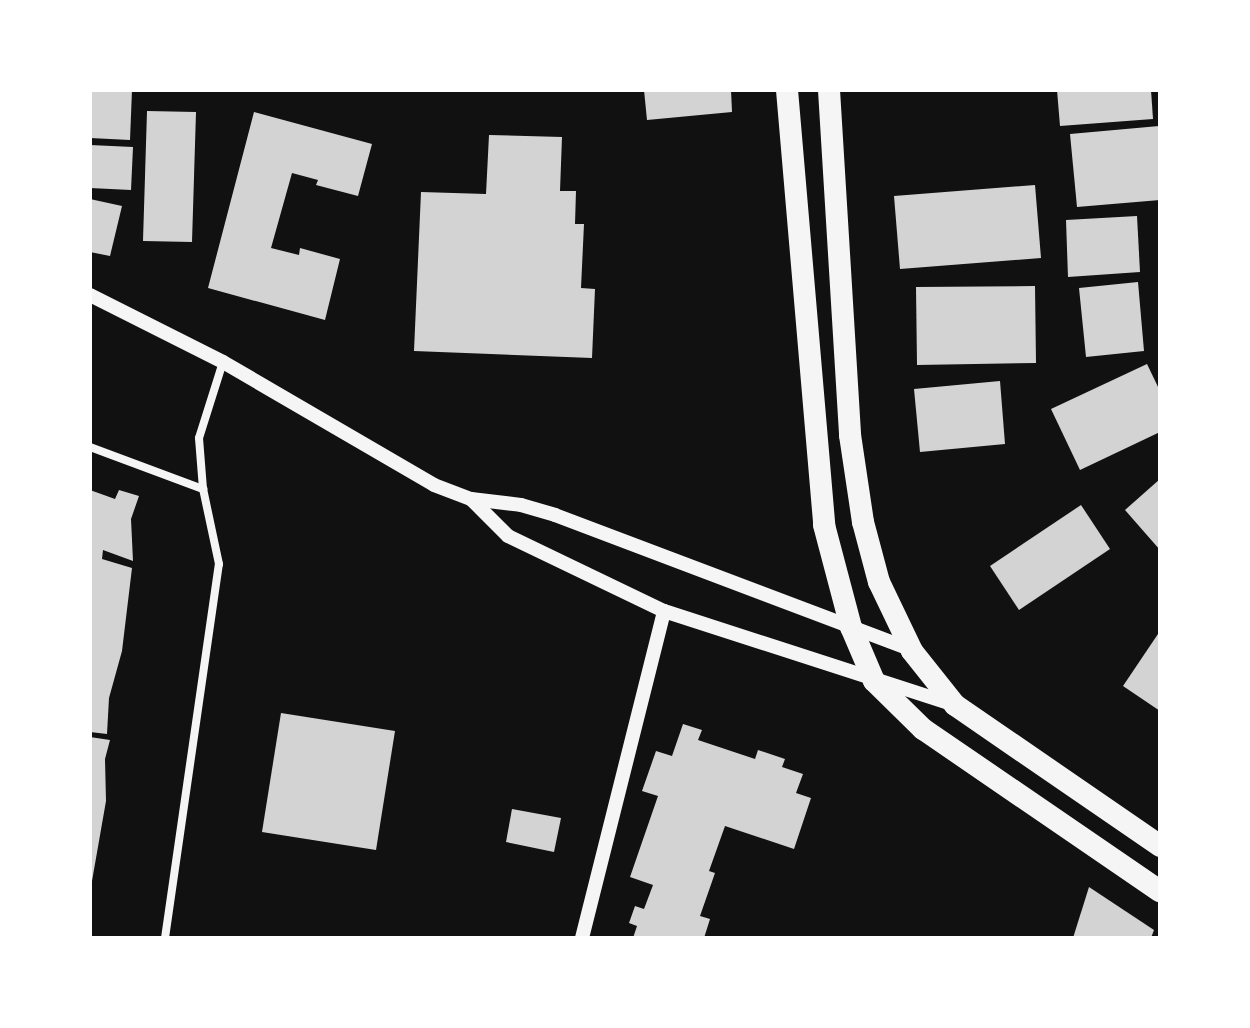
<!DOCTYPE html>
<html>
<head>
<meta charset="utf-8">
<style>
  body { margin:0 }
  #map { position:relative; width:1250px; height:1028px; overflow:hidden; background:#111; font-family:Manrope,sans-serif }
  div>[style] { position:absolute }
  .building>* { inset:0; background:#d3d3d3 }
  .minor>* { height:8px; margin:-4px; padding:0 4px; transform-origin:4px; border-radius:4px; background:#f5f5f5 }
  .tertiary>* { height:14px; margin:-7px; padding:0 7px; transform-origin:7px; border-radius:7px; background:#f5f5f5 }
  .trunk>* { height:22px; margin:-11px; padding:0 11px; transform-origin:11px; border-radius:11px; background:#f5f5f5 }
  span { translate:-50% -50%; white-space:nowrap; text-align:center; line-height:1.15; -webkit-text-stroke:8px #fff; paint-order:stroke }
  .frame { position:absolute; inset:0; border:92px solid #fff; pointer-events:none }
</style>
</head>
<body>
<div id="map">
  <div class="building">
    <i style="clip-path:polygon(90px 90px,132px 90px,130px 140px,90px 138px)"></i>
    <i style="clip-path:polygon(644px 90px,731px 90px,732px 112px,647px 120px)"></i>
    <i style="clip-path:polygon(1057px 90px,1151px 90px,1153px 119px,1060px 126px)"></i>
    <i style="clip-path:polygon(147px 111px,196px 112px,192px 242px,143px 241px)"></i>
    <i style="clip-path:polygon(254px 112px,372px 144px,358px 196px,316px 185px,318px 180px,292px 173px,271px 248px,299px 255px,300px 248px,340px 259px,325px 320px,208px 288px)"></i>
    <i style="clip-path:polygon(1159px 126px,1160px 200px,1077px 207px,1070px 134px)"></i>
    <i style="clip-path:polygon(489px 135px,562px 137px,560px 191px,576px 191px,575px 224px,584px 224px,581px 288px,595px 289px,592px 358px,414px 351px,421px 192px,486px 194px)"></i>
    <i style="clip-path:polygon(90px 145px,133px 147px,131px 190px,90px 188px)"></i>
    <i style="clip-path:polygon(1035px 185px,1041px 258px,900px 269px,894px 196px)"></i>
    <i style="clip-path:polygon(90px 199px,122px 206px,110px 256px,90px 252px)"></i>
    <i style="clip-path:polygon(1137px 216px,1140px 272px,1068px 277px,1066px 220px)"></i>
    <i style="clip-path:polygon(1138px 282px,1144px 351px,1086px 357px,1079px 288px)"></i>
    <i style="clip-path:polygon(1035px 286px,1036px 363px,917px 365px,916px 287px)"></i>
    <i style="clip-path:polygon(1147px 364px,1160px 391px,1160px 432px,1080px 470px,1051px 409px)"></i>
    <i style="clip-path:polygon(1000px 381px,1005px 444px,920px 452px,914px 389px)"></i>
    <i style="clip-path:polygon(1160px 479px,1160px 550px,1125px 510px)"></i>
    <i style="clip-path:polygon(90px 490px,115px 499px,119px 490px,139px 496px,131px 519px,133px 561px,103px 550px,102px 559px,132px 568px,122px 651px,109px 698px,107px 734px,90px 732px)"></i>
    <i style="clip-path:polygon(1081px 505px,1110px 549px,1019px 610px,990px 566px)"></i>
    <i style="clip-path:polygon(1160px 631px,1160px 711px,1123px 686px)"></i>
    <i style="clip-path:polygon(281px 713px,395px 731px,376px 850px,262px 832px)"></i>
    <i style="clip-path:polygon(683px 724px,702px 730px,698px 740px,755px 759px,758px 750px,785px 759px,782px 767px,803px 774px,796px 793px,811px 798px,794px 849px,725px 826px,709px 871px,715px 873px,700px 916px,710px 919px,704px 938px,633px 938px,637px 926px,629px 923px,635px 906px,644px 909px,653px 885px,630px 877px,658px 796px,642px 791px,656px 751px,672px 756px)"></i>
    <i style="clip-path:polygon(90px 737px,110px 740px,105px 759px,106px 801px,92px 881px)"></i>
    <i style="clip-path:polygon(512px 809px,561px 818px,554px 852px,506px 842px)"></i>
    <i style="clip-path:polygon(1089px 887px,1154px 930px,1151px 938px,1073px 938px)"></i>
  </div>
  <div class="minor">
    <i style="left:90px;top:447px;width:121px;rotate:20.4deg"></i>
    <i style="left:165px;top:938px;width:378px;rotate:-81.8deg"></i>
    <i style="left:219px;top:564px;width:77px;rotate:-102deg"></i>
    <i style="left:203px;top:489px;width:51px;rotate:-94.5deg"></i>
    <i style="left:199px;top:438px;width:80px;rotate:-72.5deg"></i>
  </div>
  <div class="tertiary">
    <i style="left:90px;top:295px;width:149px;rotate:26.7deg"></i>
    <i style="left:223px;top:362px;width:244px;rotate:30.2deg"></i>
    <i style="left:434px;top:485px;width:40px;rotate:21deg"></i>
    <i style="left:471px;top:499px;width:50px;rotate:6.8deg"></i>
    <i style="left:521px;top:505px;width:35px;rotate:16deg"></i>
    <i style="left:555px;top:515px;width:382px;rotate:20.7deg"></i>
    <i style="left:471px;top:499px;width:52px;rotate:45deg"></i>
    <i style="left:508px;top:536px;width:173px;rotate:25.7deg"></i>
    <i style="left:664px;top:611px;width:306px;rotate:17.9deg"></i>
    <i style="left:582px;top:938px;width:337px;rotate:-75.9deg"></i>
  </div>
  <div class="trunk">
    <i style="left:787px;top:90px;width:437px;rotate:85.1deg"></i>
    <i style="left:824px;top:525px;width:106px;rotate:75.2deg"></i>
    <i style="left:851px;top:627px;width:59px;rotate:66.9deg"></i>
    <i style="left:874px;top:681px;width:69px;rotate:44.4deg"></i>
    <i style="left:923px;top:729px;width:287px;rotate:34.4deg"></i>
    <i style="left:829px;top:90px;width:346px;rotate:86.5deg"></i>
    <i style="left:850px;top:435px;width:88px;rotate:81.5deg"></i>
    <i style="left:863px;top:522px;width:62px;rotate:75.1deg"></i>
    <i style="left:879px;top:582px;width:76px;rotate:64.4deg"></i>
    <i style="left:912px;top:651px;width:69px;rotate:51.5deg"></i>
    <i style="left:955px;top:705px;width:249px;rotate:34.5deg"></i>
  </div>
  <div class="frame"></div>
</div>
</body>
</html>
